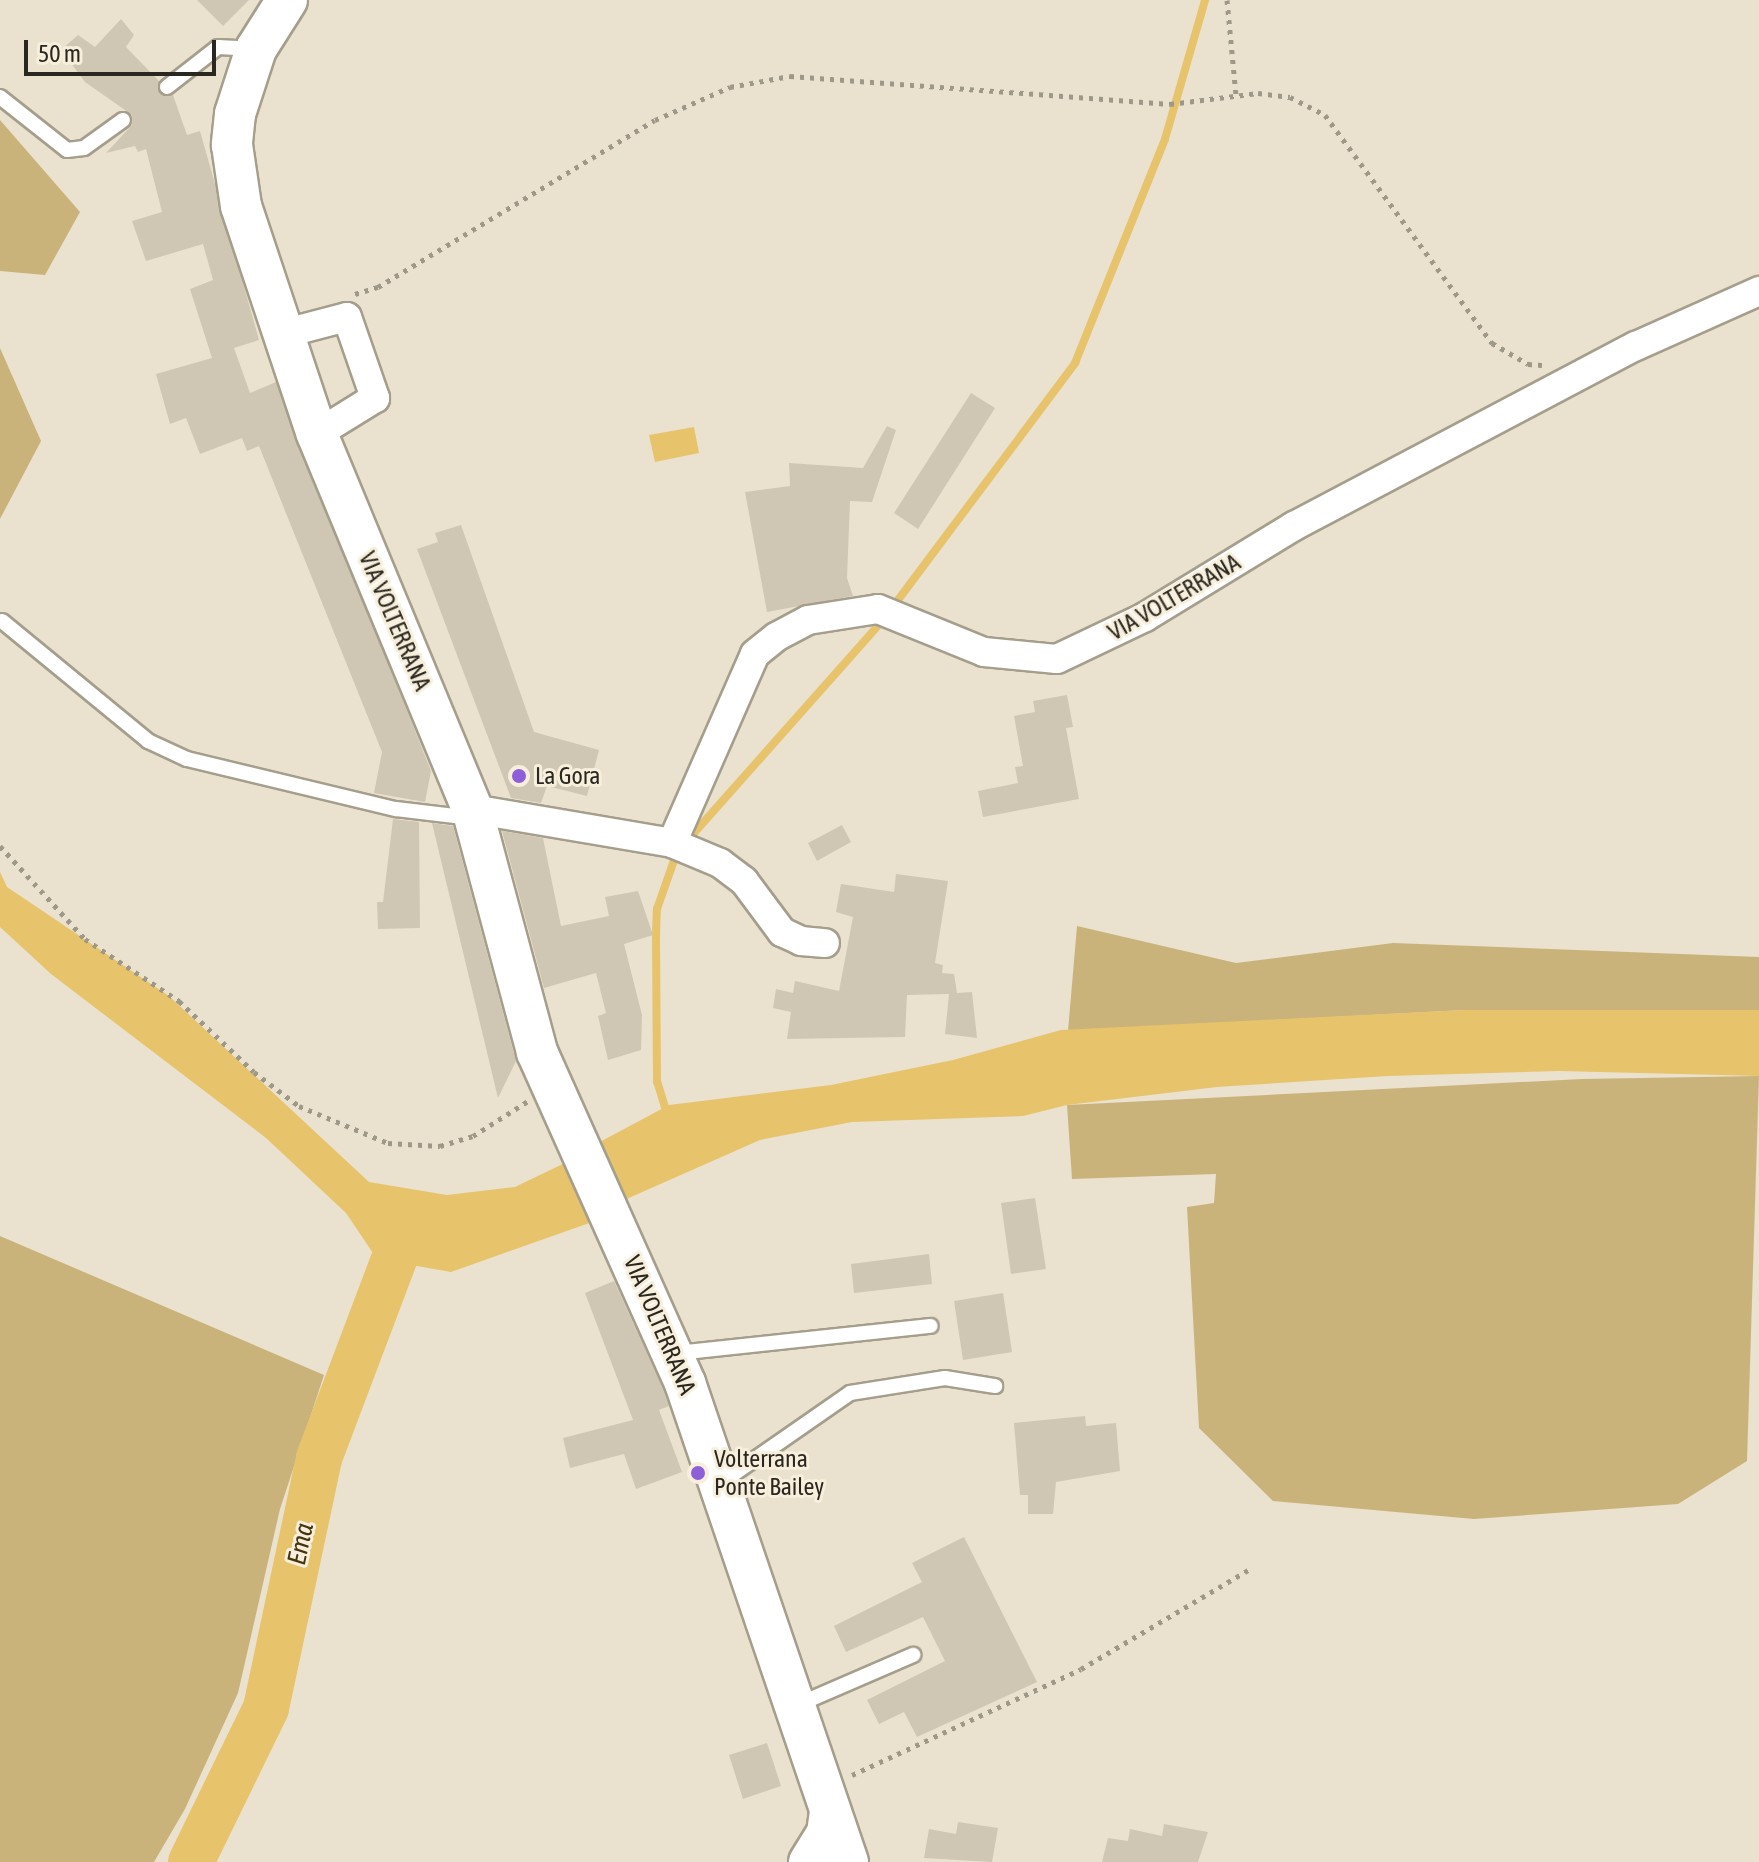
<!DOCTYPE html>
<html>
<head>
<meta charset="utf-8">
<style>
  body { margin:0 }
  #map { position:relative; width:1759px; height:1862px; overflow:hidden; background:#eae2cf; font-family:"Asap Condensed",sans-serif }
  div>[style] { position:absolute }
  .green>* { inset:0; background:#cab37b }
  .water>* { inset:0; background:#e7c36b }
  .stream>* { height:8px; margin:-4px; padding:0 4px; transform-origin:4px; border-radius:4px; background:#e7c36b }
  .river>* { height:46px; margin:-23px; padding:0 23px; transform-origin:23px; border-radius:23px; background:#e7c36b }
  .building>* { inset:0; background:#cfc7b4 }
  .path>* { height:5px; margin-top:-2.5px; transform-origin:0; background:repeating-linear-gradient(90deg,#9e9889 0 4px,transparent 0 10px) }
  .roads { filter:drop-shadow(2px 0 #a59e8c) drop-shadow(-2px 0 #a59e8c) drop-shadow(0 2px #a59e8c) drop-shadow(0 -2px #a59e8c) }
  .lane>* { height:14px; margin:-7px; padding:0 7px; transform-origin:7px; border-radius:7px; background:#fff }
  .street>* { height:28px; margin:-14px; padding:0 14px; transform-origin:14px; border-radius:14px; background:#fff }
  .secondary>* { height:40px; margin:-20px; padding:0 20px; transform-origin:20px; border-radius:20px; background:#fff }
  .dots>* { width:22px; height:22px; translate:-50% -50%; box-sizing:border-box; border:4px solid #f7efdc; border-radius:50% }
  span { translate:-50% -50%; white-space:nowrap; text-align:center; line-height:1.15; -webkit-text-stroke:6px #f7efdc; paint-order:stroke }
  .street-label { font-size:24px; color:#2a2720 }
  .poi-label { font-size:24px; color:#2a2720 }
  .left { translate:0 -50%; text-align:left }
  .water-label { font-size:26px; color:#44350f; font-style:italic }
  .scale { position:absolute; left:24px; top:40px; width:192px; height:36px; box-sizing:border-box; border:4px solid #2a2720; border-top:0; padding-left:10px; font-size:24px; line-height:28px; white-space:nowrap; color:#2a2720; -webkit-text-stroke:6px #f7efdc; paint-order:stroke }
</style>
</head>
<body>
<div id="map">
  <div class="green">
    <i style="clip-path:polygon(0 120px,80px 212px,45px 275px,0 271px)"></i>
    <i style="clip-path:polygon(0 348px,41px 441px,0 519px)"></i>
    <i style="clip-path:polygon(1077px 926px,1236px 963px,1393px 943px,1759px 957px,1759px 1010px,1465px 1010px,1068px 1031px)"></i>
    <i style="clip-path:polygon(1759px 1076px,1747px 1461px,1678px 1504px,1474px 1519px,1273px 1501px,1199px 1428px,1187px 1207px,1214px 1203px,1216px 1174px,1072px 1179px,1067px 1105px,1582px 1079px)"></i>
    <i style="clip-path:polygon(0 1236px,324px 1375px,280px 1509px,238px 1693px,185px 1809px,154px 1862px,0 1862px)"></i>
  </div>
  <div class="water">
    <i style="clip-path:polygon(694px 427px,699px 453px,655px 462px,649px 435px)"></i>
    <i style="clip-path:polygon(0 872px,7px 887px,169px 996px,369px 1182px,447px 1195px,515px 1187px,569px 1161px,595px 1221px,451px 1272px,377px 1259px,346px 1213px,266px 1138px,51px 974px,0 927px)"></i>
    <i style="clip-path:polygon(1465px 1010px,1759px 1010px,1759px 1076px,1559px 1071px,1388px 1076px,1217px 1087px,1067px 1105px,1023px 1116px,852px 1122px,760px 1140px,622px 1201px,596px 1144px,669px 1105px,831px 1085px,953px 1060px,1061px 1030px)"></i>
  </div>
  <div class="stream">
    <i style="left:892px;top:608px;width:306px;rotate:-53.2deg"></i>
    <i style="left:1075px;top:363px;width:241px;rotate:-68.1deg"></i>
    <i style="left:1165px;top:139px;width:145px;rotate:-73.9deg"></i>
    <i style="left:686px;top:842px;width:298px;rotate:-48.4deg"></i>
    <i style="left:668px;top:1117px;width:37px;rotate:-107deg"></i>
    <i style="left:657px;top:1082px;width:148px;rotate:-90.4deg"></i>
    <i style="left:656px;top:934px;width:25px;rotate:-88deg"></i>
    <i style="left:657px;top:909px;width:60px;rotate:-70.7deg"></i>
  </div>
  <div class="river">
    <i style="left:191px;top:1862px;width:171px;rotate:-64deg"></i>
    <i style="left:266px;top:1708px;width:256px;rotate:-78deg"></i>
    <i style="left:319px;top:1458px;width:251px;rotate:-69.3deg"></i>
  </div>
  <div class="building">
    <i style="clip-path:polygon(197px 0,249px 0,223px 26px)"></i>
    <i style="clip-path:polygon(121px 19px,134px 35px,126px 47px,159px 81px,160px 94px,173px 95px,187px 135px,200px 131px,259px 340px,234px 348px,250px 393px,276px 382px,431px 771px,425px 802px,374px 793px,382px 752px,259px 446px,247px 451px,242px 438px,200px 454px,186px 418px,170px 424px,156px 374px,212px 358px,190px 289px,213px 280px,203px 244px,146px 261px,132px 221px,162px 212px,146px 149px,138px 152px,135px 146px,106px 153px,132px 125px,132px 115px,85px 82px,61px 50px,78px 35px,95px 47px)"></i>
    <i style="clip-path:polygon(971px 393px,995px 408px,918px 529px,894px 513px)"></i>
    <i style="clip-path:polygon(887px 426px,896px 430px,872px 502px,850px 501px,847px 578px,853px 596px,767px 612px,745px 492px,790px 486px,789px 463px,863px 468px)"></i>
    <i style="clip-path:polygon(461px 525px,534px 732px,599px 750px,587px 796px,547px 786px,541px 803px,511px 798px,417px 549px,438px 542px,435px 533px)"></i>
    <i style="clip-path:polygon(1067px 695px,1073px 727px,1066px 728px,1079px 799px,983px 817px,978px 791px,1018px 783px,1015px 767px,1023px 766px,1014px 716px,1035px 712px,1033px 701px)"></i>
    <i style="clip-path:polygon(393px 819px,419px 822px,420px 928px,378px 929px,377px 902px,383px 902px)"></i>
    <i style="clip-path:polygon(432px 823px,453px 826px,516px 1061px,498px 1098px)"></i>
    <i style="clip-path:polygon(842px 825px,851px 842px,817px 861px,808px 843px)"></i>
    <i style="clip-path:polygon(502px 831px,543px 838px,561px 926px,609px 916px,605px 897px,638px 891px,653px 935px,624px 944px,642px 1015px,641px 1050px,608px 1060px,598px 1016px,606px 1013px,596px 973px,544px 988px)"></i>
    <i style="clip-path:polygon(896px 874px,948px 881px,935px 963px,943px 965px,942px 973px,954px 974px,957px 993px,972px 992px,977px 1038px,945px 1034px,949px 994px,907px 995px,905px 1037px,787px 1039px,791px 1012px,773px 1008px,776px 989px,793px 993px,795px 981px,839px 991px,853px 917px,836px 912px,841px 884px,894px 892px)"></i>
    <i style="clip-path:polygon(1035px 1198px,1046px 1269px,1011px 1274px,1001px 1203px)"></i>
    <i style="clip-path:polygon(929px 1254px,932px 1284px,854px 1293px,851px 1264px)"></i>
    <i style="clip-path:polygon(614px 1281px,664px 1391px,669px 1406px,659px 1410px,682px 1472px,636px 1489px,624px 1454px,570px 1468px,563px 1438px,633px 1420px,585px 1293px)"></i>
    <i style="clip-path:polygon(1003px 1293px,1012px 1352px,963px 1360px,954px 1301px)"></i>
    <i style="clip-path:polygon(1085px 1416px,1086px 1426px,1116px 1423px,1120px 1471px,1056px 1482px,1053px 1514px,1028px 1514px,1028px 1495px,1020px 1495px,1014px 1423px)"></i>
    <i style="clip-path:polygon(964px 1537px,1037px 1682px,917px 1737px,904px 1712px,879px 1724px,867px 1700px,945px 1661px,923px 1617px,846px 1652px,834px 1626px,922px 1582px,912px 1563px)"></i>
    <i style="clip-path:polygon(767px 1743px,781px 1786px,743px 1799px,729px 1755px)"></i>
    <i style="clip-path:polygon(958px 1822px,998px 1828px,992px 1862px,924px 1858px,929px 1829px,956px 1834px)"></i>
    <i style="clip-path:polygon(1164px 1824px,1208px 1832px,1198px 1862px,1102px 1862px,1108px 1838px,1128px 1841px,1130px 1829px,1162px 1836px)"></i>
  </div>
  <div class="path">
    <i style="left:1227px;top:0;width:96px;rotate:84.6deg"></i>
    <i style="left:355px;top:294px;width:24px;rotate:-17deg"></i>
    <i style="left:378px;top:287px;width:323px;rotate:-31.1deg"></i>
    <i style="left:655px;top:120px;width:82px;rotate:-23.7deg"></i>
    <i style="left:730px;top:87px;width:61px;rotate:-10.4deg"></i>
    <i style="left:790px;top:76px;width:381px;rotate:4.2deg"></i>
    <i style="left:1170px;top:104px;width:89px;rotate:-7.1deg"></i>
    <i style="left:1258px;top:93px;width:32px;rotate:7deg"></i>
    <i style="left:1290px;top:97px;width:39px;rotate:27deg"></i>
    <i style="left:1325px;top:115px;width:283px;rotate:53.8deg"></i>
    <i style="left:1492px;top:343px;width:42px;rotate:30.3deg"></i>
    <i style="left:1528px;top:364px;width:14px;rotate:4deg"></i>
    <i style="left:0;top:846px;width:126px;rotate:47.6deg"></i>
    <i style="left:85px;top:939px;width:113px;rotate:33.4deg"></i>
    <i style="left:179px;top:1001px;width:103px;rotate:43.4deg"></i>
    <i style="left:254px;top:1072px;width:56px;rotate:37.1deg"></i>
    <i style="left:299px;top:1106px;width:96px;rotate:22.6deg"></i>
    <i style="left:388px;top:1143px;width:52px;rotate:3.3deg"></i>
    <i style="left:440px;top:1146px;width:34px;rotate:-17deg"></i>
    <i style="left:473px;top:1136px;width:65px;rotate:-32.5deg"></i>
    <i style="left:852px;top:1775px;width:252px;rotate:-24.8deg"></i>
    <i style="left:1081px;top:1669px;width:199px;rotate:-30.6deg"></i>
  </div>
  <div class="roads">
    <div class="lane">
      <i style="left:167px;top:87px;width:65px;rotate:-38.1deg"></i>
      <i style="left:218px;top:47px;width:33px;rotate:3deg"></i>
      <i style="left:0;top:97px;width:85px;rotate:38.3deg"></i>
      <i style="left:67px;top:150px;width:17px;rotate:-7deg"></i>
      <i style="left:84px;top:148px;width:48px;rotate:-35.7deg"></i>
      <i style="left:2px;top:621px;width:189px;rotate:39.4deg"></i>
      <i style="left:148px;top:741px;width:43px;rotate:24.8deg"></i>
      <i style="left:187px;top:759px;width:215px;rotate:13.5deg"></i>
      <i style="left:396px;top:809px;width:76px;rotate:6.8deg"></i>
      <i style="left:677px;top:1353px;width:255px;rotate:-6.1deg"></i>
      <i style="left:722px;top:1482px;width:156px;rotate:-34.8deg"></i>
      <i style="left:850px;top:1393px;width:96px;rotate:-9deg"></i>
      <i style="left:945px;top:1378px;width:51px;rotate:9.1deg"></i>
      <i style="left:795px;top:1706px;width:129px;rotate:-23.4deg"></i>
    </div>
    <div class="street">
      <i style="left:282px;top:334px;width:67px;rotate:-14.7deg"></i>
      <i style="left:347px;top:317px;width:86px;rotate:70.9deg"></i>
      <i style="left:375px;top:398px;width:68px;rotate:148.2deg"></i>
      <i style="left:472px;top:809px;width:203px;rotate:9.6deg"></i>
      <i style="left:672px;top:843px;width:206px;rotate:-66.3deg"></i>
      <i style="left:755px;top:654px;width:27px;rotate:-39deg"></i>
      <i style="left:776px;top:637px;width:36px;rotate:-28deg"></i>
      <i style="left:808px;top:620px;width:71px;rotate:-8.9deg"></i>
      <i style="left:878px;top:609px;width:114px;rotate:22.1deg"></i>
      <i style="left:984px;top:652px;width:73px;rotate:5.5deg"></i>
      <i style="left:1057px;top:659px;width:98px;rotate:-25.5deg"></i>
      <i style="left:1145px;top:617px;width:175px;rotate:-31.4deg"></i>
      <i style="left:1294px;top:526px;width:386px;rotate:-27.8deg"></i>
      <i style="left:1636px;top:346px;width:135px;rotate:-24.1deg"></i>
      <i style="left:672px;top:843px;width:52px;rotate:22.6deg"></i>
      <i style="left:720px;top:863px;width:30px;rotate:37deg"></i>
      <i style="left:744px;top:881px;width:64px;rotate:53.3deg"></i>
      <i style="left:782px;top:932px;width:21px;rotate:25deg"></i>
      <i style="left:801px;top:941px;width:24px;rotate:5deg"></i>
    </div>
    <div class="secondary">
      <i style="left:287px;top:0;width:58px;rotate:122.3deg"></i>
      <i style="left:256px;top:49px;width:68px;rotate:107.9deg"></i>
      <i style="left:235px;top:114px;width:31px;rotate:96deg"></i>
      <i style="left:232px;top:145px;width:62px;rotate:81.6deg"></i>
      <i style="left:241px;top:206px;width:240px;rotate:71.6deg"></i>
      <i style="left:317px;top:434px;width:406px;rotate:67.5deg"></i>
      <i style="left:472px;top:809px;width:252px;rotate:75deg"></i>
      <i style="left:537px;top:1052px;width:363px;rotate:65.9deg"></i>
      <i style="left:685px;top:1383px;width:506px;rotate:71.21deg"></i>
      <i style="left:809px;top:1862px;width:34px;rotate:-58deg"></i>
      <i style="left:827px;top:1833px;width:21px;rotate:-82deg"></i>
    </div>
  </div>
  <div class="dots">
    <i style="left:519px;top:776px;background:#8d5fd9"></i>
    <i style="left:698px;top:1473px;background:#8d5fd9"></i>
  </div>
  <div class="street-label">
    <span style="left:1174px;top:597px;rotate:-30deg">VIA VOLTERRANA</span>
    <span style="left:395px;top:621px;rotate:67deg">VIA VOLTERRANA</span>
    <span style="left:660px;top:1325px;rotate:67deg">VIA VOLTERRANA</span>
  </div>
  <div class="poi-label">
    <span class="left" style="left:535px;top:776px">La Gora</span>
    <span class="left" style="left:714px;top:1473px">Volterrana<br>Ponte Bailey</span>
  </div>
  <div class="water-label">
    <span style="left:301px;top:1544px;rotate:-78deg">Ema</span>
  </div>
  <div class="scale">50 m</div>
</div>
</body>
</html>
